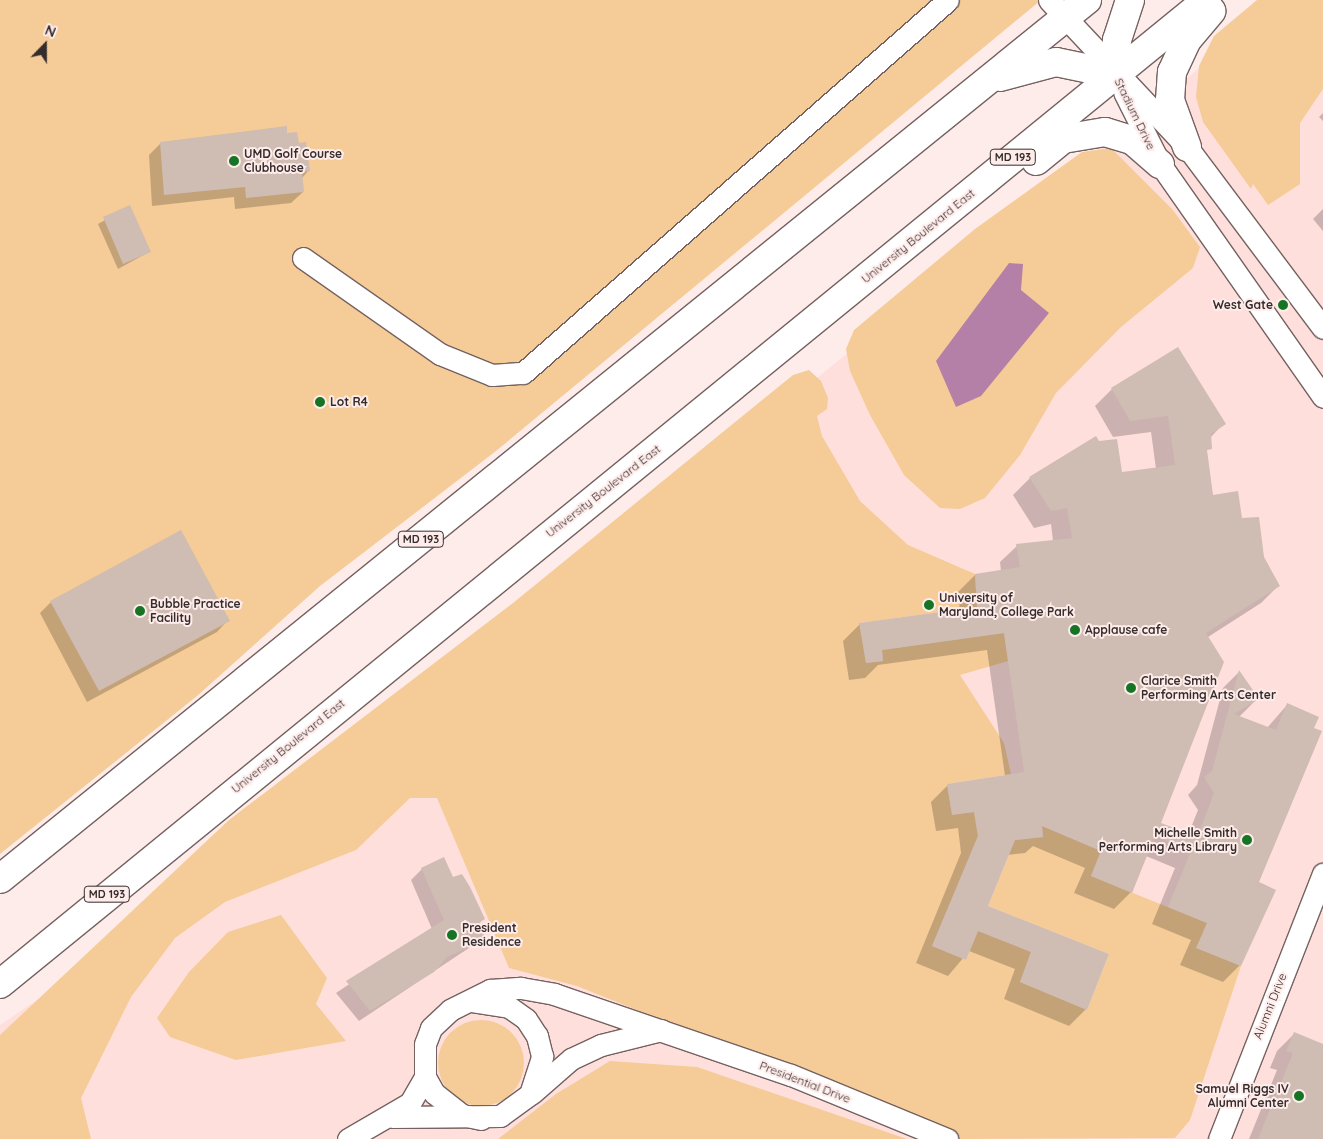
<!DOCTYPE html>
<html>
<head>
<meta charset="utf-8">
<style>
  body { margin:0 }
  #map { position:relative; width:1323px; height:1139px; overflow:hidden; background:#feecea; font-family:Quicksand,sans-serif }
  div>[style] { position:absolute }
  .built>* { inset:0; background:#fedfdc }
  .green>* { inset:0; background:#f5cb97 }
  .round { border-radius:50% }
  .water>* { inset:0; background:#b480a8 }
  .shadow>* { inset:0; background:#0003 }
  .building>* { inset:0; background:#cfbcb2 }
  .roads { filter:drop-shadow(1px 0 #756260) drop-shadow(-1px 0 #756260) drop-shadow(0 1px #756260) drop-shadow(0 -1px #756260) }
  .minor>* { height:21px; margin:-10.5px; padding:0 10.5px; transform-origin:10.5px; border-radius:10.5px; background:#fff }
  .major>* { height:28px; margin:-14px; padding:0 14px; transform-origin:14px; border-radius:14px; background:#fff }
  .dots>* { width:14px; height:14px; translate:-50% -50%; box-sizing:border-box; border:2px solid #feecea; border-radius:50% }
  span { translate:-50% -50%; white-space:nowrap; text-align:center; line-height:1.15; -webkit-text-stroke:4px #feecea; paint-order:stroke }
  .shield-label span { padding:1px 4px; background:#feecea; border:1px solid; border-radius:4px; -webkit-text-stroke-width:0 }
  .shield-label { font-size:11px; color:#352c2c; font-weight:700 }
  .street-label { font-size:12px; color:#352c2c }
  .poi-label { font-size:12px; color:#352c2c; font-weight:700 }
  .left { translate:0 -50%; text-align:left }
  .right { translate:-100% -50%; text-align:right }
  .north { position:absolute; left:20px; top:20px; width:50px; height:50px; -webkit-text-stroke:4px #feecea; paint-order:stroke; rotate:22deg; font-size:14px; font-weight:700; line-height:20px; text-align:center; color:#352c2c }
  .north::after { content:''; display:block; margin:auto; width:18px; height:22px; background:#352c2c; clip-path:polygon(50% 0,100% 100%,50% 72%,0 100%) }
</style>
</head>
<body>
<div id="map">
  <div class="built">
    <i style="clip-path:polygon(1323px 0,1323px 1139px,0 1139px,0 1025px,115px 947px,1219px 52px)"></i>
  </div>
  <div class="green">
    <i style="clip-path:polygon(0 0,1041px 0,496px 451px,320px 586px,197px 696px,0 854px)"></i>
    <i style="clip-path:polygon(1257px 0,1323px 0,1323px 89px,1300px 123px,1300px 184px,1268px 205px,1253px 184px,1251px 189px,1203px 122px,1196px 97px,1199px 66px,1214px 36px)"></i>
    <i style="clip-path:polygon(1111px 148px,1172px 209px,1200px 247px,1193px 268px,1121px 327px,1056px 393px,1020px 455px,985px 498px,960px 509px,940px 508px,904px 475px,870px 415px,850px 371px,846px 349px,854px 330px,975px 229px,1082px 152px)"></i>
    <i style="clip-path:polygon(809px 370px,821px 381px,828px 398px,827px 409px,817px 416px,822px 436px,860px 501px,908px 545px,975px 574px,977px 607px,860px 623px,866px 663px,883px 661px,882px 650px,1004px 633px,1008px 661px,960px 675px,1004px 743px,1011px 774px,947px 784px,952px 814px,974px 812px,978px 836px,932px 946px,966px 960px,978px 931px,1031px 952px,1020px 982px,1087px 1010px,1109px 954px,988px 906px,1015px 840px,1043px 837px,1042px 826px,1101px 851px,1091px 876px,1207px 923px,1197px 948px,1241px 966px,1190px 1120px,1175px 1138px,959px 1139px,577px 986px,509px 968px,437px 798px,410px 798px,356px 850px,225px 902px,175px 938px,131px 997px,81px 1098px,91px 1139px,0 1139px,0 1035px,229px 820px,513px 603px,793px 375px)"></i>
    <i style="clip-path:polygon(281px 915px,327px 978px,316px 1004px,346px 1041px,236px 1060px,170px 1037px,157px 1018px,189px 972px,228px 932px)"></i>
    <i class="round" style="left:438px;top:1020px;width:86px;height:86px"></i>
    <i style="clip-path:polygon(610px 1061px,697px 1067px,907px 1139px,498px 1139px,556px 1094px)"></i>
  </div>
  <div class="water">
    <i style="clip-path:polygon(1009px 263px,1023px 264px,1021px 290px,1049px 313px,981px 396px,956px 407px,936px 361px)"></i>
  </div>
  <div class="shadow">
    <i style="clip-path:polygon(1323px 113px,1323px 121px,1319px 117px)"></i>
    <i style="clip-path:polygon(286px 134px,298px 144px,308px 171px,302px 178px,303px 192px,291px 203px,235px 209px,234px 197px,152px 206px,149px 155px,161px 143px)"></i>
    <i style="clip-path:polygon(129px 207px,149px 252px,118px 269px,98px 224px)"></i>
    <i style="clip-path:polygon(1323px 209px,1323px 231px,1313px 219px)"></i>
    <i style="clip-path:polygon(1112px 389px,1224px 423px,1210px 438px,1206px 453px,1212px 496px,1241px 520px,1278px 586px,1261px 603px,1208px 637px,1160px 824px,1188px 835px,1198px 810px,1188px 795px,1197px 785px,1223px 688px,1239px 672px,1257px 699px,1239px 717px,1267px 728px,1287px 705px,1240px 965px,1223px 982px,1180px 965px,1191px 940px,1152px 924px,1175px 868px,1146px 856px,1131px 892px,1114px 909px,1074px 893px,1085px 868px,1033px 846px,1025px 853px,1007px 855px,987px 906px,1108px 955px,1086px 1009px,1069px 1026px,1004px 999px,1015px 969px,969px 951px,948px 976px,916px 963px,961px 853px,958px 828px,936px 831px,931px 802px,948px 785px,1005px 776px,987px 650px,878px 665px,865px 678px,849px 680px,843px 641px,860px 624px,960px 611px,958px 592px,975px 575px,1001px 571px,1000px 562px,1017px 546px,1053px 541px,1051px 524px,1034px 528px,1013px 495px,1030px 478px,1095px 438px,1121px 474px,1156px 469px,1151px 432px,1113px 437px,1095px 406px)"></i>
    <i style="clip-path:polygon(51px 602px,228px 620px,217px 632px,87px 702px,40px 613px)"></i>
    <i style="clip-path:polygon(422px 869px,453px 879px,483px 919px,478px 925px,484px 938px,359px 1021px,336px 993px,432px 929px,411px 880px)"></i>
    <i style="clip-path:polygon(1294px 1034px,1323px 1045px,1323px 1139px,1249px 1139px,1277px 1070px,1270px 1068px,1277px 1051px)"></i>
  </div>
  <div class="building">
    <i style="clip-path:polygon(287px 126px,287px 133px,297px 132px,299px 143px,306px 142px,310px 171px,302px 172px,304px 192px,246px 198px,245px 187px,164px 195px,160px 142px)"></i>
    <i style="clip-path:polygon(130px 205px,151px 252px,123px 264px,103px 217px)"></i>
    <i style="clip-path:polygon(1178px 347px,1226px 424px,1211px 434px,1212px 449px,1207px 450px,1213px 495px,1238px 491px,1242px 518px,1259px 517px,1264px 557px,1280px 586px,1206px 633px,1224px 662px,1161px 823px,1197px 837px,1214px 793px,1204px 777px,1212px 771px,1239px 670px,1259px 699px,1234px 714px,1276px 730px,1287px 703px,1319px 717px,1314px 728px,1322px 731px,1259px 882px,1276px 890px,1241px 966px,1196px 948px,1207px 923px,1168px 907px,1191px 851px,1155px 836px,1132px 893px,1091px 876px,1101px 851px,1042px 826px,1043px 837px,1015px 840px,988px 906px,1109px 954px,1087px 1010px,1020px 982px,1031px 952px,978px 931px,966px 960px,932px 946px,978px 836px,974px 812px,952px 815px,947px 784px,1024px 772px,1004px 633px,882px 650px,883px 661px,866px 663px,859px 623px,977px 607px,975px 574px,1020px 567px,1016px 544px,1072px 538px,1067px 508px,1051px 511px,1029px 477px,1096px 436px,1099px 441px,1117px 439px,1122px 472px,1175px 465px,1168px 416px,1130px 421px,1111px 388px)"></i>
    <i style="clip-path:polygon(181px 530px,230px 621px,99px 691px,50px 601px)"></i>
    <i style="clip-path:polygon(444px 857px,453px 877px,462px 874px,470px 887px,485px 919px,478px 923px,486px 939px,447px 957px,434px 972px,370px 1011px,346px 981px,444px 920px,421px 868px)"></i>
    <i style="clip-path:polygon(1294px 1032px,1323px 1044px,1323px 1139px,1258px 1139px,1293px 1053px,1286px 1051px)"></i>
  </div>
  <div class="roads">
    <div class="minor">
      <i style="left:1049px;top:0;width:202px;rotate:46.8deg"></i>
      <i style="left:1187px;top:147px;width:226px;rotate:53.1deg"></i>
      <i style="left:1124px;top:92px;width:80px;rotate:63.4deg"></i>
      <i style="left:1160px;top:164px;width:284px;rotate:55deg"></i>
      <i style="left:303px;top:258px;width:167px;rotate:35deg"></i>
      <i style="left:440px;top:354px;width:56px;rotate:22deg"></i>
      <i style="left:492px;top:375px;width:31px;rotate:-4deg"></i>
      <i style="left:523px;top:373px;width:565px;rotate:-41.27deg"></i>
      <i style="left:532px;top:1093px;width:52px;rotate:-41.1deg"></i>
      <i style="left:571px;top:1059px;width:33px;rotate:-25deg"></i>
      <i style="left:601px;top:1045px;width:62px;rotate:-14deg"></i>
      <i style="left:392px;top:1117px;width:108px;rotate:-0.5deg"></i>
      <i style="left:500px;top:1116px;width:37px;rotate:-36deg"></i>
      <i style="left:530px;top:1094px;width:40px;rotate:-72deg"></i>
      <i style="left:542px;top:1056px;width:21px;rotate:-104deg"></i>
      <i style="left:537px;top:1036px;width:20px;rotate:-123deg"></i>
      <i style="left:526px;top:1019px;width:21px;rotate:-145deg"></i>
      <i style="left:509px;top:1007px;width:36px;rotate:-171deg"></i>
      <i style="left:481px;top:1119px;width:19px;rotate:-168deg"></i>
      <i style="left:462px;top:1115px;width:36px;rotate:-142deg"></i>
      <i style="left:434px;top:1093px;width:18px;rotate:-119deg"></i>
      <i style="left:425px;top:1077px;width:33px;rotate:-90deg"></i>
      <i style="left:425px;top:1044px;width:17px;rotate:-69deg"></i>
      <i style="left:431px;top:1028px;width:26px;rotate:-43deg"></i>
      <i style="left:450px;top:1010px;width:45px;rotate:-26.6deg"></i>
      <i style="left:490px;top:990px;width:31px;rotate:-4deg"></i>
      <i style="left:521px;top:988px;width:34px;rotate:10deg"></i>
      <i style="left:554px;top:994px;width:250px;rotate:18.9deg"></i>
      <i style="left:791px;top:1075px;width:169px;rotate:22.3deg"></i>
      <i style="left:348px;top:1139px;width:72px;rotate:-30.1deg"></i>
      <i style="left:410px;top:1103px;width:30px;rotate:-60deg"></i>
      <i style="left:1219px;top:1139px;width:285px;rotate:-68.6deg"></i>
    </div>
    <div class="major">
      <i style="left:1114px;top:74px;width:34px;rotate:-85deg"></i>
      <i style="left:1117px;top:40px;width:42px;rotate:-72deg"></i>
      <i style="left:1000px;top:77px;width:58px;rotate:-15deg"></i>
      <i style="left:1056px;top:62px;width:59px;rotate:11.7deg"></i>
      <i style="left:1187px;top:147px;width:50px;rotate:-109.9deg"></i>
      <i style="left:1170px;top:100px;width:28px;rotate:-86deg"></i>
      <i style="left:1172px;top:72px;width:35px;rotate:-65deg"></i>
      <i style="left:1187px;top:40px;width:38px;rotate:-50deg"></i>
      <i style="left:1036px;top:161px;width:35px;rotate:-39deg"></i>
      <i style="left:1063px;top:139px;width:43px;rotate:-9.5deg"></i>
      <i style="left:1105px;top:132px;width:28px;rotate:17deg"></i>
      <i style="left:1132px;top:140px;width:37px;rotate:41deg"></i>
      <i style="left:0;top:879px;width:1398px;rotate:-38.96deg"></i>
      <i style="left:0;top:984px;width:1557px;rotate:-39.19deg"></i>
    </div>
  </div>
  <div class="dots">
    <i style="left:234px;top:161px;background:#157525"></i>
    <i style="left:1283px;top:305px;background:#157525"></i>
    <i style="left:320px;top:402px;background:#157525"></i>
    <i style="left:929px;top:605px;background:#157525"></i>
    <i style="left:140px;top:611px;background:#157525"></i>
    <i style="left:1075px;top:630px;background:#157525"></i>
    <i style="left:1131px;top:688px;background:#157525"></i>
    <i style="left:1247px;top:840px;background:#157525"></i>
    <i style="left:452px;top:935px;background:#157525"></i>
    <i style="left:1299px;top:1096px;background:#157525"></i>
  </div>
  <div class="shield-label">
    <span style="left:1013px;top:157px">MD 193</span>
    <span style="left:421px;top:539px">MD 193</span>
    <span style="left:107px;top:894px">MD 193</span>
  </div>
  <div class="street-label">
    <span style="left:1135px;top:114px;rotate:64deg">Stadium Drive</span>
    <span style="left:918px;top:236px;rotate:-39deg">University Boulevard East</span>
    <span style="left:603px;top:491px;rotate:-38deg">University Boulevard East</span>
    <span style="left:288px;top:746px;rotate:-39deg">University Boulevard East</span>
    <span style="left:1270px;top:1006px;rotate:-68deg">Alumni Drive</span>
    <span style="left:805px;top:1082px;rotate:21deg">Presidential Drive</span>
  </div>
  <div class="poi-label">
    <span class="left" style="left:244px;top:161px">UMD Golf Course<br>Clubhouse</span>
    <span class="right" style="left:1273px;top:305px">West Gate</span>
    <span class="left" style="left:330px;top:402px">Lot R4</span>
    <span class="left" style="left:939px;top:605px">University of<br>Maryland, College Park</span>
    <span class="left" style="left:150px;top:611px">Bubble Practice<br>Facility</span>
    <span class="left" style="left:1085px;top:630px">Applause cafe</span>
    <span class="left" style="left:1141px;top:688px">Clarice Smith<br>Performing Arts Center</span>
    <span class="right" style="left:1237px;top:840px">Michelle Smith<br>Performing Arts Library</span>
    <span class="left" style="left:462px;top:935px">President<br>Residence</span>
    <span class="right" style="left:1289px;top:1096px">Samuel Riggs IV<br>Alumni Center</span>
  </div>
  <div class="north">N</div>
</div>
</body>
</html>
